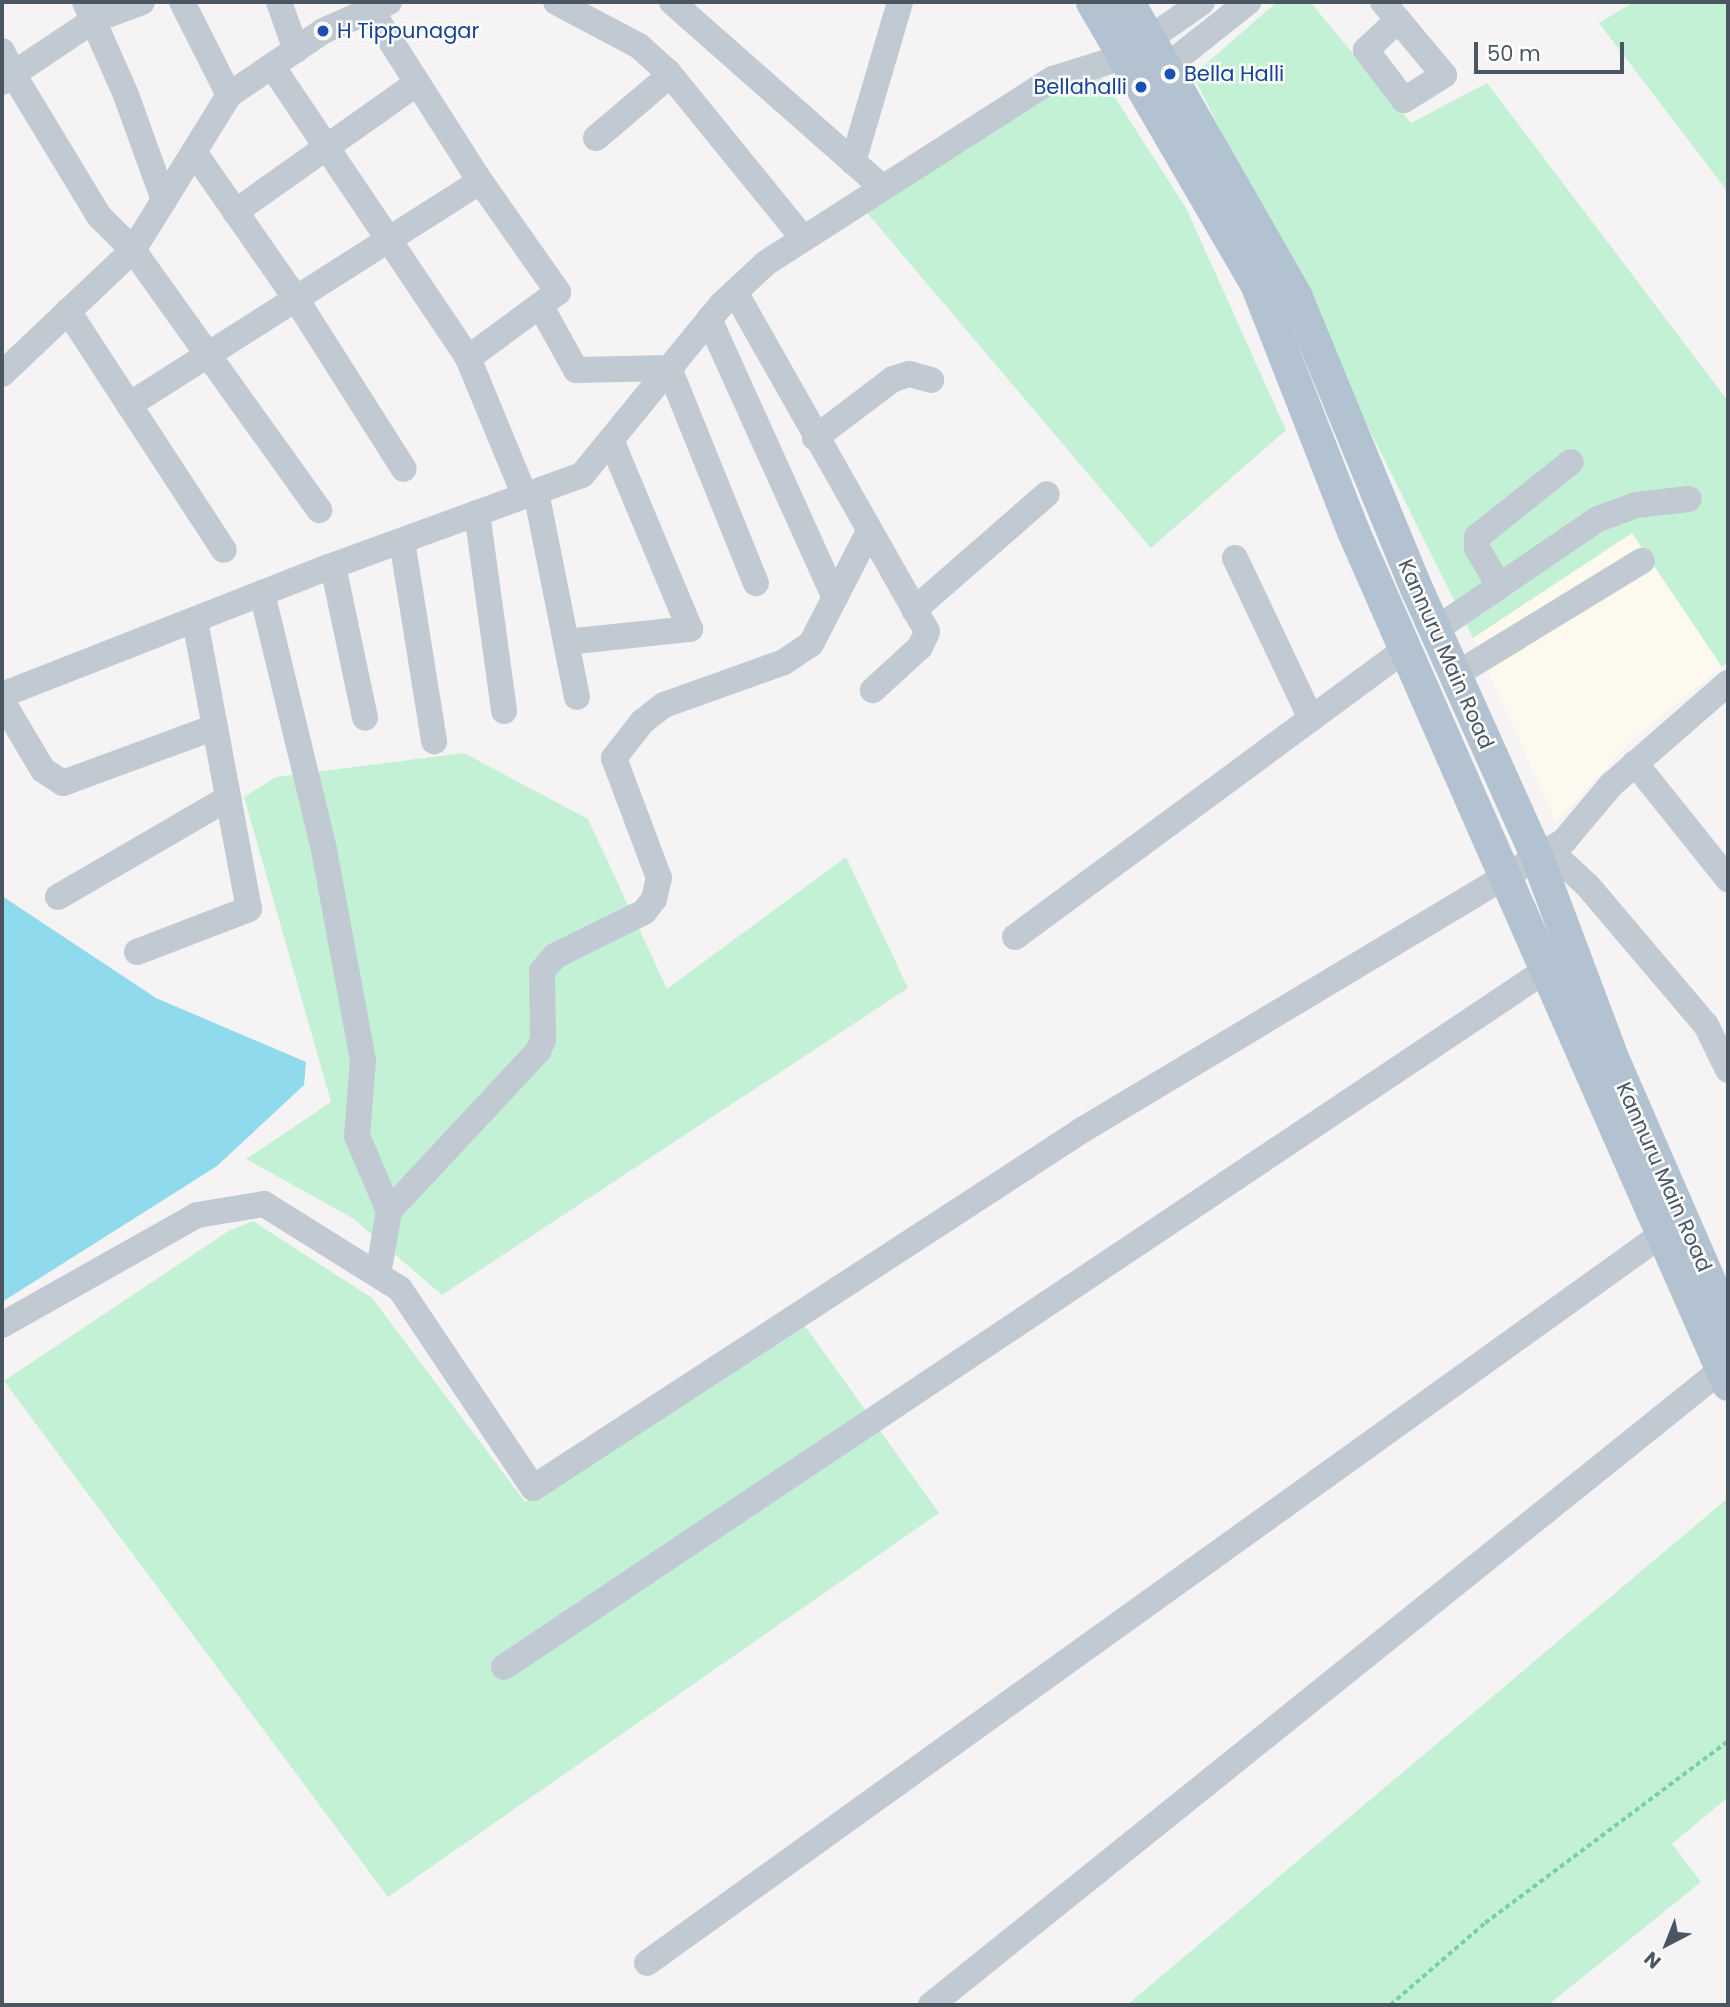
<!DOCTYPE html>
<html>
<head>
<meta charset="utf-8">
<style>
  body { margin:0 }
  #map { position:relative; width:1730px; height:2007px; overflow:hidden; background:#f5f3f3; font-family:Poppins,sans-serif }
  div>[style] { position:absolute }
  .commercial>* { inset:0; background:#fdf9ef }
  .green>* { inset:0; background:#c3f1d5 }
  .water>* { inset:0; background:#90daee }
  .path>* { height:3.5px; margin-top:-1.75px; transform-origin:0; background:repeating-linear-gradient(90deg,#7ad0a6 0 5px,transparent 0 8.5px) }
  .minor>* { height:26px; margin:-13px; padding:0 13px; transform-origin:13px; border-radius:13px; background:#c1cad2 }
  .major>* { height:33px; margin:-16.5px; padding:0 16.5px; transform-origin:16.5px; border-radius:16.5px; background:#b3c2d1 }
  .dots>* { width:19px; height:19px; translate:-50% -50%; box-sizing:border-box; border:4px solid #fff; border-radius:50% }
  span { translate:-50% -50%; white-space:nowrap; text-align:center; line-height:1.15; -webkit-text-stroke:5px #fff; paint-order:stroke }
  .transit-label { font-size:21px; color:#164399 }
  .left { translate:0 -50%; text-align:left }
  .right { translate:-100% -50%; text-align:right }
  .street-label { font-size:21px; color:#4a5661 }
  .frame { position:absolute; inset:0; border:4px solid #4a5661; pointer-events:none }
  .north { position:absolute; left:1632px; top:1909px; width:70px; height:70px; -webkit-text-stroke:5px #fff; paint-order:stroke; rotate:222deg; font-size:19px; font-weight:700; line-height:28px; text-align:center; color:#4a5661 }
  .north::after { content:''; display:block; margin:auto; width:24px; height:32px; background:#4a5661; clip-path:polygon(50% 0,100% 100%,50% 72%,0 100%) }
  .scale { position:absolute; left:1474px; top:42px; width:150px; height:32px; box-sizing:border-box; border:4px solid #4a5661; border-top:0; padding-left:9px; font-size:21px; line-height:24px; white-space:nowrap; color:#4a5661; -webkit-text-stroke:5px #fff; paint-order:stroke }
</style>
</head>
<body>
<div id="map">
  <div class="commercial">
    <i style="clip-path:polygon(1632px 533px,1722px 667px,1633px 739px,1556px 822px,1473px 638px)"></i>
  </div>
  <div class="green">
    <i style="clip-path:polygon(1277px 2px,1310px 2px,1411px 123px,1487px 83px,1728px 401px,1728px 661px,1722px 667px,1632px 533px,1473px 638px,1193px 75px)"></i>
    <i style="clip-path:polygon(1634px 2px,1728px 2px,1728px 192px,1599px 23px)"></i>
    <i style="clip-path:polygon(1096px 68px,1186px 208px,1286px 430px,1151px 548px,862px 207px)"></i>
    <i style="clip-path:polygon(464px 753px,588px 819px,667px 989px,846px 857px,908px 988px,442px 1295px,354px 1219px,246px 1159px,331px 1102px,244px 797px,276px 777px)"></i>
    <i style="clip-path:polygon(253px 1221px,372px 1298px,525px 1502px,805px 1326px,939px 1513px,388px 1897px,4px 1381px,230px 1230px)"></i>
    <i style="clip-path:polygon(1728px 1498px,1728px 1797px,1672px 1844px,1701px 1882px,1548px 2005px,1127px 2005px)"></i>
  </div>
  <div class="water">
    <i style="clip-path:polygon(2px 896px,156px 998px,306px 1062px,304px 1085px,217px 1166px,2px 1302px)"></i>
  </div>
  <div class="path">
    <i style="left:1390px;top:2005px;width:125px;rotate:-40.8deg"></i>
    <i style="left:1485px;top:1923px;width:304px;rotate:-36.8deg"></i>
  </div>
  <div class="minor">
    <i style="left:85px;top:2px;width:102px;rotate:66.2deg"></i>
    <i style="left:126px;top:95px;width:112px;rotate:70.1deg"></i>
    <i style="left:142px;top:2px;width:51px;rotate:159.4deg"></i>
    <i style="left:94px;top:20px;width:97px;rotate:146.3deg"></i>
    <i style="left:13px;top:74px;width:166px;rotate:58.8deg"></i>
    <i style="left:99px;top:216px;width:48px;rotate:45deg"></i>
    <i style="left:133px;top:250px;width:320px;rotate:54.4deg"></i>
    <i style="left:182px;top:2px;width:104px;rotate:63.2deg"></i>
    <i style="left:279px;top:2px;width:51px;rotate:70.5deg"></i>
    <i style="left:556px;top:2px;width:94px;rotate:27.9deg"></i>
    <i style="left:639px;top:46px;width:39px;rotate:42deg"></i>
    <i style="left:668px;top:72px;width:214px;rotate:50.9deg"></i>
    <i style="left:672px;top:2px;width:280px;rotate:41.4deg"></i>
    <i style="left:1383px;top:2px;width:95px;rotate:50.1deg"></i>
    <i style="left:1444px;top:75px;width:47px;rotate:148deg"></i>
    <i style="left:1404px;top:100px;width:63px;rotate:-127.2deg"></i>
    <i style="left:1366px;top:50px;width:44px;rotate:-43.2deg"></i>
    <i style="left:371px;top:10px;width:203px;rotate:57.5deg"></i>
    <i style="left:2px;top:51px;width:25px;rotate:64deg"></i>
    <i style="left:13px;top:74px;width:14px;rotate:144deg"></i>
    <i style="left:272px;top:66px;width:352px;rotate:56.1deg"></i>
    <i style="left:1166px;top:67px;width:105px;rotate:-38.4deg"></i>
    <i style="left:596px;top:138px;width:97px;rotate:-40.4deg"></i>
    <i style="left:194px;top:152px;width:179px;rotate:55.2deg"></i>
    <i style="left:296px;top:299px;width:201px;rotate:57.6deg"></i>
    <i style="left:853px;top:162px;width:167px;rotate:-73.6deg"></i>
    <i style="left:235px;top:212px;width:223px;rotate:-35.3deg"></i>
    <i style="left:735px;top:292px;width:390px;rotate:60.5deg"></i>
    <i style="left:927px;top:632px;width:17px;rotate:115deg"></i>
    <i style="left:920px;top:647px;width:64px;rotate:137.5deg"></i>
    <i style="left:540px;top:305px;width:74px;rotate:61deg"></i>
    <i style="left:576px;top:370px;width:93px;rotate:-1.2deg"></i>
    <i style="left:669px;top:368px;width:232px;rotate:68deg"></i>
    <i style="left:68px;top:311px;width:285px;rotate:56.9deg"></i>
    <i style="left:709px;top:319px;width:306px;rotate:65.7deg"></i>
    <i style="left:2px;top:374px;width:180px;rotate:-43.4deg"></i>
    <i style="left:133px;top:250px;width:182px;rotate:-58.2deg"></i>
    <i style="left:229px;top:95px;width:114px;rotate:-34.2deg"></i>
    <i style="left:323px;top:31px;width:72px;rotate:-23.7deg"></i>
    <i style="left:129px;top:405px;width:416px;rotate:-32.5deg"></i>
    <i style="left:480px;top:181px;width:136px;rotate:54.9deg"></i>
    <i style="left:558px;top:292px;width:112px;rotate:143.7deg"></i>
    <i style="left:468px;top:358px;width:149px;rotate:67.6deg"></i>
    <i style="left:815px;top:438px;width:98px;rotate:-37.1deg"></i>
    <i style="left:893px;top:379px;width:17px;rotate:-17deg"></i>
    <i style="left:909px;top:374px;width:23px;rotate:15deg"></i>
    <i style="left:536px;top:492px;width:209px;rotate:78.7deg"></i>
    <i style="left:477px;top:513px;width:200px;rotate:82.2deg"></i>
    <i style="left:402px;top:541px;width:203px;rotate:80.9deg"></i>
    <i style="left:1235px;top:558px;width:178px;rotate:64.7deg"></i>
    <i style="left:333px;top:566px;width:155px;rotate:78.1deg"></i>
    <i style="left:1499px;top:586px;width:44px;rotate:-120.1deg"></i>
    <i style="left:1477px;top:548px;width:11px;rotate:-90deg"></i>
    <i style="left:1477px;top:537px;width:120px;rotate:-38.6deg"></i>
    <i style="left:262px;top:593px;width:264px;rotate:76.4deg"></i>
    <i style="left:324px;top:850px;width:214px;rotate:79.5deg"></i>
    <i style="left:363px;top:1060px;width:76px;rotate:94.5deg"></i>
    <i style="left:357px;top:1136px;width:82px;rotate:66.9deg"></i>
    <i style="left:389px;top:1211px;width:65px;rotate:99.8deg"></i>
    <i style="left:914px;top:610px;width:176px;rotate:-41.1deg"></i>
    <i style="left:1435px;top:630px;width:197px;rotate:-34.3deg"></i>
    <i style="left:1598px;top:519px;width:40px;rotate:-20.2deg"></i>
    <i style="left:1636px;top:505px;width:53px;rotate:-6.5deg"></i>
    <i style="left:566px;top:642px;width:125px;rotate:-6deg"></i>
    <i style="left:690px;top:629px;width:205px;rotate:-112.7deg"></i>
    <i style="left:1455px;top:675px;width:219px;rotate:-31.4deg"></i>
    <i style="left:2px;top:695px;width:351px;rotate:-21.4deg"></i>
    <i style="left:329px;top:567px;width:269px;rotate:-20deg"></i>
    <i style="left:582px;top:475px;width:220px;rotate:-50.7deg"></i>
    <i style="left:721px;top:305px;width:62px;rotate:-43deg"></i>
    <i style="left:766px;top:263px;width:341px;rotate:-32.7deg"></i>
    <i style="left:1053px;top:79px;width:73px;rotate:-17.4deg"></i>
    <i style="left:1123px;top:57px;width:96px;rotate:-34.8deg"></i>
    <i style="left:2px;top:701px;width:80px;rotate:59.3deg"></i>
    <i style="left:43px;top:770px;width:24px;rotate:33deg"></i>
    <i style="left:63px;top:783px;width:162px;rotate:-20.2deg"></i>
    <i style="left:1635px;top:763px;width:149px;rotate:51.3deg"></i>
    <i style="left:1548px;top:849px;width:54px;rotate:42.8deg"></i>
    <i style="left:1588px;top:886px;width:182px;rotate:49.7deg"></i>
    <i style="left:1706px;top:1025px;width:50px;rotate:63.9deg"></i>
    <i style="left:58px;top:897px;width:197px;rotate:-30.2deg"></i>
    <i style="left:1015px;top:937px;width:486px;rotate:-36.4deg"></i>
    <i style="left:137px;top:952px;width:120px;rotate:-21deg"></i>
    <i style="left:249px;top:909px;width:294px;rotate:-100.6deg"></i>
    <i style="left:389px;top:1211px;width:219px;rotate:-47deg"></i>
    <i style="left:538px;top:1051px;width:12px;rotate:-66deg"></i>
    <i style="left:543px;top:1040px;width:69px;rotate:-90.8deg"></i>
    <i style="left:542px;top:971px;width:20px;rotate:-49deg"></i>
    <i style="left:555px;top:956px;width:99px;rotate:-26.3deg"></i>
    <i style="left:644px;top:912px;width:16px;rotate:-52deg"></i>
    <i style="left:654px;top:899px;width:22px;rotate:-77deg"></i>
    <i style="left:659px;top:878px;width:128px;rotate:-110.6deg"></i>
    <i style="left:614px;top:758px;width:46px;rotate:-52.1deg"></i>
    <i style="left:642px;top:722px;width:28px;rotate:-38deg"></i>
    <i style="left:664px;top:705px;width:127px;rotate:-19.7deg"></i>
    <i style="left:784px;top:662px;width:32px;rotate:-34deg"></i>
    <i style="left:811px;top:644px;width:125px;rotate:-62.8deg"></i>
    <i style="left:2px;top:1325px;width:224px;rotate:-29.4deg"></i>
    <i style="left:197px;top:1215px;width:68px;rotate:-9.3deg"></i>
    <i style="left:264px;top:1204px;width:160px;rotate:32deg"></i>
    <i style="left:400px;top:1289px;width:239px;rotate:56.2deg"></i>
    <i style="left:533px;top:1488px;width:658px;rotate:-33.09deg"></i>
    <i style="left:1084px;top:1129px;width:560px;rotate:-30.96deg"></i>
    <i style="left:1564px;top:841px;width:73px;rotate:-50deg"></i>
    <i style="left:1611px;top:785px;width:155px;rotate:-41.1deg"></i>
    <i style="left:504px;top:1667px;width:1254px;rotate:-33.78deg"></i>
    <i style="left:647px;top:1963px;width:1248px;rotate:-35.68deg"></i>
    <i style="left:931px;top:2005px;width:1014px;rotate:-38.79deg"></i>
  </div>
  <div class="major">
    <i style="left:1092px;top:2px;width:328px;rotate:59.8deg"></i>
    <i style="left:1257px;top:286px;width:263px;rotate:68.6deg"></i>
    <i style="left:1353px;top:531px;width:932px;rotate:66.27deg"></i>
    <i style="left:1128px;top:2px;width:339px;rotate:60.3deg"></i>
    <i style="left:1296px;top:297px;width:317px;rotate:67.6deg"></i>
    <i style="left:1417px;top:590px;width:290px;rotate:65.8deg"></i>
    <i style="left:1536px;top:855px;width:214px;rotate:69.4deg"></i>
    <i style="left:1611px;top:1055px;width:293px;rotate:66.5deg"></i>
  </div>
  <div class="dots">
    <i style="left:323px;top:31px;background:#1a4fb4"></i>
    <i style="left:1170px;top:74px;background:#1a4fb4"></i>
    <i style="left:1141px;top:87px;background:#1a4fb4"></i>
  </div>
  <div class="transit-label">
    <span class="left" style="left:337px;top:31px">H Tippunagar</span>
    <span class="left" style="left:1184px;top:74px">Bella Halli</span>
    <span class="right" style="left:1127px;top:87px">Bellahalli</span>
  </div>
  <div class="street-label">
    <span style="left:1446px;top:654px;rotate:66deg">Kannuru Main Road</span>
    <span style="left:1664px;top:1177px;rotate:66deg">Kannuru Main Road</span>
  </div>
  <div class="frame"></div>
  <div class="north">N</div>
  <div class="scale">50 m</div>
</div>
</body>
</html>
